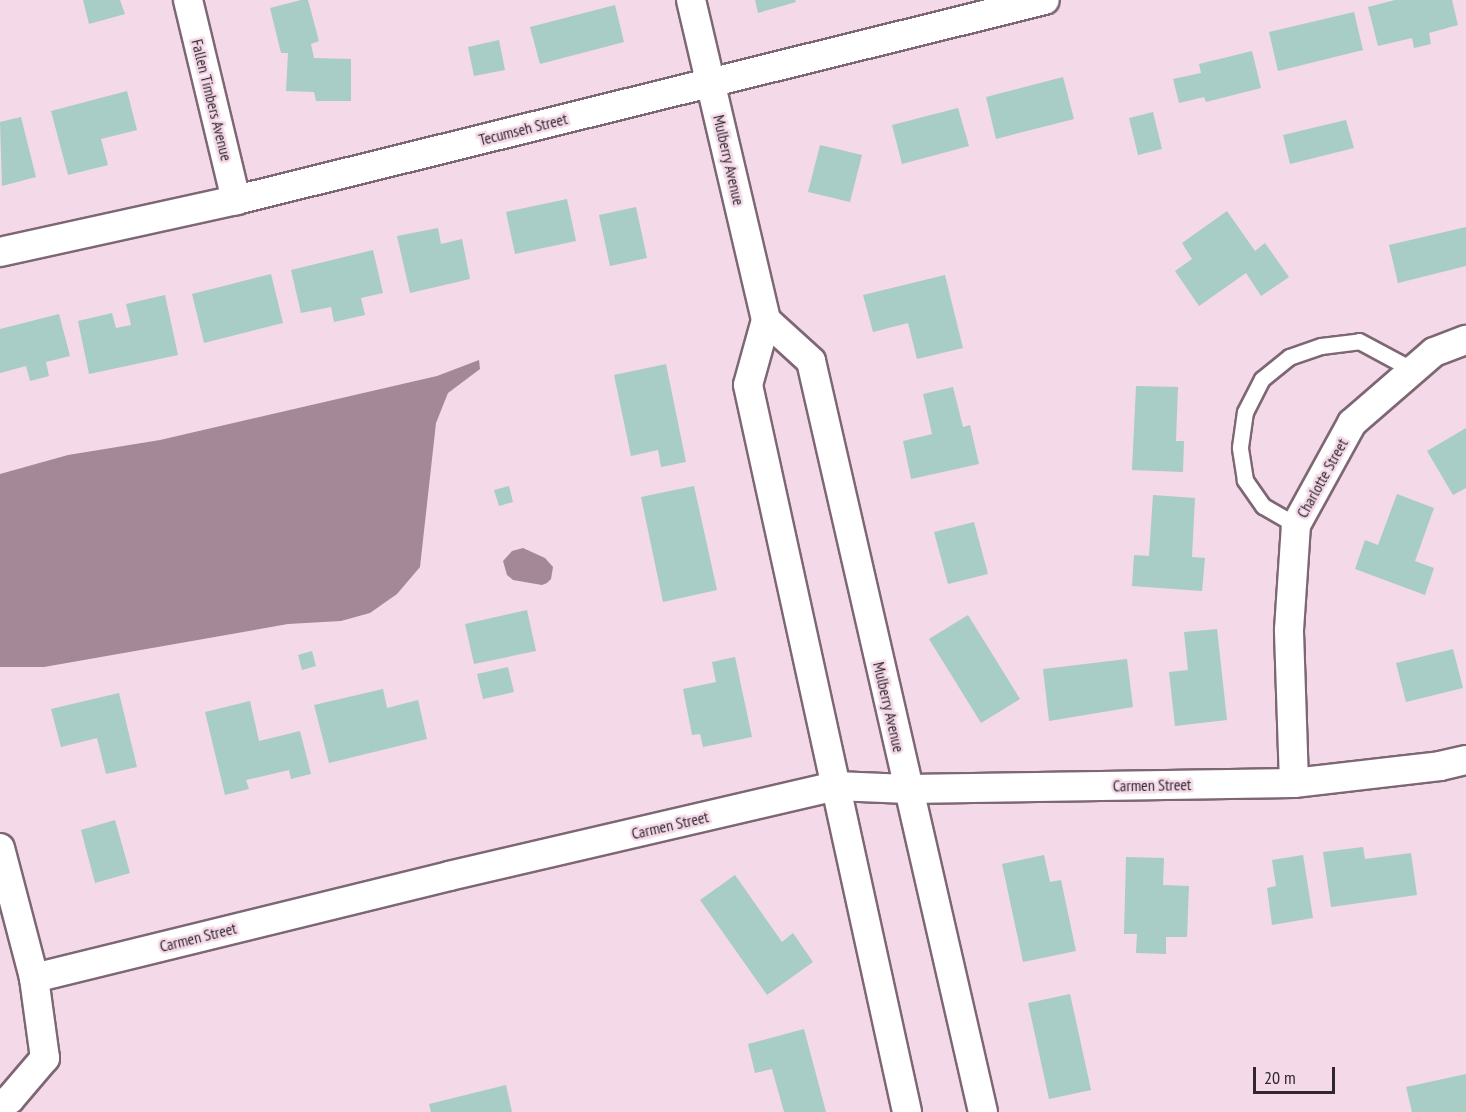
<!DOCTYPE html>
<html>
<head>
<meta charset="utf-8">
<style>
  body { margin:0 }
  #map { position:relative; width:1466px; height:1112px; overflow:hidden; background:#f4d9e8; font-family:"PT Sans Narrow",sans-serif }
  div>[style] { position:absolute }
  .water>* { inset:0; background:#a48897 }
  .building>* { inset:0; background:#a8ccc6 }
  .roads { filter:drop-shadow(2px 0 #7e6774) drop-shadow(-2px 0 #7e6774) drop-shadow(0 2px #7e6774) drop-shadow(0 -2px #7e6774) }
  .lane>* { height:15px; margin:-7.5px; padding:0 7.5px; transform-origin:7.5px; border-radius:7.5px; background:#fff }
  .street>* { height:28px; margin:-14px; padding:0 14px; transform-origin:14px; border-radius:14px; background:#fff }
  span { translate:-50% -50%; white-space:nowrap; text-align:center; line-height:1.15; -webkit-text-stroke:5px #f4d9e8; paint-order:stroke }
  .street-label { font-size:16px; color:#30262b }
  .scale { position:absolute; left:1253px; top:1067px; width:82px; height:27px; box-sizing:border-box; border:3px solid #30262b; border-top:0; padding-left:8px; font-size:18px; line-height:21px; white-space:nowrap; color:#30262b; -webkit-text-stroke:4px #f4d9e8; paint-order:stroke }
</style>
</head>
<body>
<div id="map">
  <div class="water">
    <i style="clip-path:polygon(479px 360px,480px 369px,448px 393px,436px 423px,420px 567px,397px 594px,370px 613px,341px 621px,288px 624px,44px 667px,0 667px,0 474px,68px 455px,160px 440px,437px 376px)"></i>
    <i style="clip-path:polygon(523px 548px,545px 558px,553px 567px,551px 579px,547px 583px,542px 585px,513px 580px,507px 575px,503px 561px,512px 551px)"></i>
  </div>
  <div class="building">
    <i style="clip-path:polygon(83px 0,120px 0,125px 14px,89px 24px)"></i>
    <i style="clip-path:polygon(301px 0,308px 0,319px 41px,311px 44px,314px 58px,351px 59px,351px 101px,316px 101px,314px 92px,286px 91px,288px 53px,281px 53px,270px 8px)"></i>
    <i style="clip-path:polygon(755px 0,795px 0,796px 2px,758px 13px)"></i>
    <i style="clip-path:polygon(1395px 0,1452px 0,1458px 25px,1429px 33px,1431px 44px,1414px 48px,1412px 38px,1378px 46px,1368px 7px)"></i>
    <i style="clip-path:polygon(615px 5px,624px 42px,540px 64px,530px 27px)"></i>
    <i style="clip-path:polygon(1354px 12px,1363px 50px,1278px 71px,1269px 32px)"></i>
    <i style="clip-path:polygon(499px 40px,505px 70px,474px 76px,468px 47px)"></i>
    <i style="clip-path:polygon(1252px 51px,1261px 88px,1206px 102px,1204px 97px,1179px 103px,1173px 79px,1201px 73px,1199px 64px)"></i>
    <i style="clip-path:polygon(1063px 77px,1074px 119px,996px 139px,986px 97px)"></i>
    <i style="clip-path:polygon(127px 91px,137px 130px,101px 139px,108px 165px,68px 175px,51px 111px)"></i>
    <i style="clip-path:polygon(958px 108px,969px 146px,902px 164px,892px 125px)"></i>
    <i style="clip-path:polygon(1153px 112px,1162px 149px,1138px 155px,1129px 118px)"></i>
    <i style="clip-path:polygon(21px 117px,36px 177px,2px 186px,0 122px)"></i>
    <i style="clip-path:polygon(1346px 120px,1354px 148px,1290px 164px,1283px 135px)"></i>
    <i style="clip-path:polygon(820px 145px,862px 155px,850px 202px,808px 192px)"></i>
    <i style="clip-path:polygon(567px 199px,576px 241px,515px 254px,506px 212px)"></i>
    <i style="clip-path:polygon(636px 207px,647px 258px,610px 266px,599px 215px)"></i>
    <i style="clip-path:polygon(1227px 211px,1255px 251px,1265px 243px,1289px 277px,1261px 296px,1246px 273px,1199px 306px,1175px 271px,1192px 259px,1182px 243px)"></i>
    <i style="clip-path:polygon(1466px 227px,1466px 266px,1398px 283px,1389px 245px)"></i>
    <i style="clip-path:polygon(438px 228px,441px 244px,462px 239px,470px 279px,410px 293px,397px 236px)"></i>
    <i style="clip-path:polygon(373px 250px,383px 293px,361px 298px,365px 315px,334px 322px,331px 307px,301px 313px,291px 270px)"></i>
    <i style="clip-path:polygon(271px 274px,283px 323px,204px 343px,192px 294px)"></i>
    <i style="clip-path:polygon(945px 275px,963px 348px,917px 359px,908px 323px,873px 332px,863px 295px)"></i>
    <i style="clip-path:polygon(165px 295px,178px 355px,89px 374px,78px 321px,112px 313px,116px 328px,131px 325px,126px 304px)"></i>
    <i style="clip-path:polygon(59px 314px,70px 356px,46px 362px,49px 376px,30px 381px,26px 366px,0 373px,0 329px)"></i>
    <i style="clip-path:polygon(666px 364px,686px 462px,661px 467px,658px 450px,631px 456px,614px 375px)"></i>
    <i style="clip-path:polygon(1136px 386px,1178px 387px,1176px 441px,1184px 441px,1183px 472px,1132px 470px)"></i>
    <i style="clip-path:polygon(953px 387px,963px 427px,970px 425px,979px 464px,911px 479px,903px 441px,932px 434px,923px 394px)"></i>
    <i style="clip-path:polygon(1466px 428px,1466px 488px,1453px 495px,1427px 451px)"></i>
    <i style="clip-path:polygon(509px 486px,513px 502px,499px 506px,494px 490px)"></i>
    <i style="clip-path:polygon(694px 486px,717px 590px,663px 602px,641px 497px)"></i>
    <i style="clip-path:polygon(1397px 494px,1434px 508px,1415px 561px,1434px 568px,1425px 595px,1355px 569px,1365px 540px,1378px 545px)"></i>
    <i style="clip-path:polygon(1153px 495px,1195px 498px,1192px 557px,1205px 558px,1202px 591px,1132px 586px,1134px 555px,1149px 556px)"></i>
    <i style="clip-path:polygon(974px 522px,988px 574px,948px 584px,934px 532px)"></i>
    <i style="clip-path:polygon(527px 610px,536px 651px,474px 664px,465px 624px)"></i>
    <i style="clip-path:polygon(968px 615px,1020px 699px,981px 723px,929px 639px)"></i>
    <i style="clip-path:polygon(1217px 629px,1227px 720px,1175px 726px,1169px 672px,1188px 670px,1184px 632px)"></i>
    <i style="clip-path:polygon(1453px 649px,1463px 688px,1406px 702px,1396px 663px)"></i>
    <i style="clip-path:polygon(312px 651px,316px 666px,302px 670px,298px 655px)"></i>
    <i style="clip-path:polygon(735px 657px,752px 737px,703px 747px,700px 734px,692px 735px,683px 689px,716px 682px,712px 662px)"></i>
    <i style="clip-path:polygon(1127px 659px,1133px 707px,1049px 721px,1043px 669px)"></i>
    <i style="clip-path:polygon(508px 667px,514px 692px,483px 699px,477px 674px)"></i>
    <i style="clip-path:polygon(383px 689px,387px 708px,418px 700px,427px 739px,329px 763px,314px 705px)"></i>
    <i style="clip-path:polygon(119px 693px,137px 767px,106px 774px,97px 738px,61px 747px,51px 709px)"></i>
    <i style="clip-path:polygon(250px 701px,259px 741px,300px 731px,311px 774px,291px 779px,289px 770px,246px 780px,249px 789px,225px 795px,205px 712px)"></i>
    <i style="clip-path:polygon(115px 820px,130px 873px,95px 883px,81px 830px)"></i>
    <i style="clip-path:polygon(1363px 847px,1365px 859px,1411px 853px,1417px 895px,1331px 907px,1323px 852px)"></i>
    <i style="clip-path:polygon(1044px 855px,1050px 882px,1061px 880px,1076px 951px,1023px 962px,1002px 864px)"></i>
    <i style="clip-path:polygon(1303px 855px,1313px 918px,1272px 925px,1267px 888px,1276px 886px,1272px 860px)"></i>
    <i style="clip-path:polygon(1126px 857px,1164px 858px,1163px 885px,1189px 886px,1187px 937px,1166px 937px,1166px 954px,1136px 953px,1137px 934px,1124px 934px)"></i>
    <i style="clip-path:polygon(735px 875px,782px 942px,793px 933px,813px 962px,767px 995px,700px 900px)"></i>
    <i style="clip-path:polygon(1070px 994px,1091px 1090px,1049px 1099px,1028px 1003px)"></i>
    <i style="clip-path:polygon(804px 1029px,826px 1112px,784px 1112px,772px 1069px,755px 1073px,748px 1044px)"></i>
    <i style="clip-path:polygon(1466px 1074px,1466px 1112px,1412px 1112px,1406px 1087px)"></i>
    <i style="clip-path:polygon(506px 1085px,512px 1112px,431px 1112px,429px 1104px)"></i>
  </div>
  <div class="roads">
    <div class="lane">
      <i style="left:1296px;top:525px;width:38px;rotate:-150deg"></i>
      <i style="left:1263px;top:506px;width:32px;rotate:-125deg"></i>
      <i style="left:1245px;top:480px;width:33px;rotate:-99deg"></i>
      <i style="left:1240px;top:447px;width:35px;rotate:-82deg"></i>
      <i style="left:1245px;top:412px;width:37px;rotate:-63deg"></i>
      <i style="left:1262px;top:379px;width:35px;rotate:-39deg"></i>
      <i style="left:1289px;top:357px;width:34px;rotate:-19deg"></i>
      <i style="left:1321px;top:346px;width:38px;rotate:-7deg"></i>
      <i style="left:1359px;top:341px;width:61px;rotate:28.2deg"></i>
    </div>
    <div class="street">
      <i style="left:188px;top:0;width:206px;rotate:76.5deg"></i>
      <i style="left:691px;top:0;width:329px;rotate:76.8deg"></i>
      <i style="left:766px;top:320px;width:67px;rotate:105.5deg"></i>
      <i style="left:748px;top:385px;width:744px;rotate:77.66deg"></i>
      <i style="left:0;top:252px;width:242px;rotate:-12.4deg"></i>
      <i style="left:236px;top:200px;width:833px;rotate:-13.89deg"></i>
      <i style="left:766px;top:320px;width:61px;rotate:42.3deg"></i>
      <i style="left:811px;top:361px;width:770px;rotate:77.1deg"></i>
      <i style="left:1294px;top:783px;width:153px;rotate:-91.9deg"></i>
      <i style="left:1289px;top:630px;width:105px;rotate:-86.2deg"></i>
      <i style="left:1296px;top:525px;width:116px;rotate:-61.2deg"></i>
      <i style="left:1352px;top:423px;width:108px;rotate:-40.9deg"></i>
      <i style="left:1434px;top:352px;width:34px;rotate:-21deg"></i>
      <i style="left:0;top:848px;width:134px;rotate:75.3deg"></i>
      <i style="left:34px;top:978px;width:81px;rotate:82.2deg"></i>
      <i style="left:45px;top:1058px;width:54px;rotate:130.5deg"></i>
      <i style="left:10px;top:1099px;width:12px;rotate:145deg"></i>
      <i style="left:34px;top:978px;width:427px;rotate:-13.8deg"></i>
      <i style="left:449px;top:876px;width:396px;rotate:-13.1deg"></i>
      <i style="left:835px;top:786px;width:73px;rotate:2.4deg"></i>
      <i style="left:908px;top:789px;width:386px;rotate:-0.9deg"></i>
      <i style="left:1294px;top:783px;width:147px;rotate:-6.6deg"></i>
      <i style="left:1440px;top:766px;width:27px;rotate:-13deg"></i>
    </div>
  </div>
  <div class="street-label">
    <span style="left:212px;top:100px;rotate:76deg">Fallen Timbers Avenue</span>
    <span style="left:523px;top:129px;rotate:-14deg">Tecumseh Street</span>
    <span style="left:729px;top:160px;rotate:77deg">Mulberry Avenue</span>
    <span style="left:1322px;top:478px;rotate:-61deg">Charlotte Street</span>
    <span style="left:889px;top:707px;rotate:77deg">Mulberry Avenue</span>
    <span style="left:1152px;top:785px;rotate:-1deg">Carmen Street</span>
    <span style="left:670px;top:825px;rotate:-13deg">Carmen Street</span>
    <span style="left:198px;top:937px;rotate:-14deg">Carmen Street</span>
  </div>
  <div class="scale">20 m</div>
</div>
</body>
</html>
